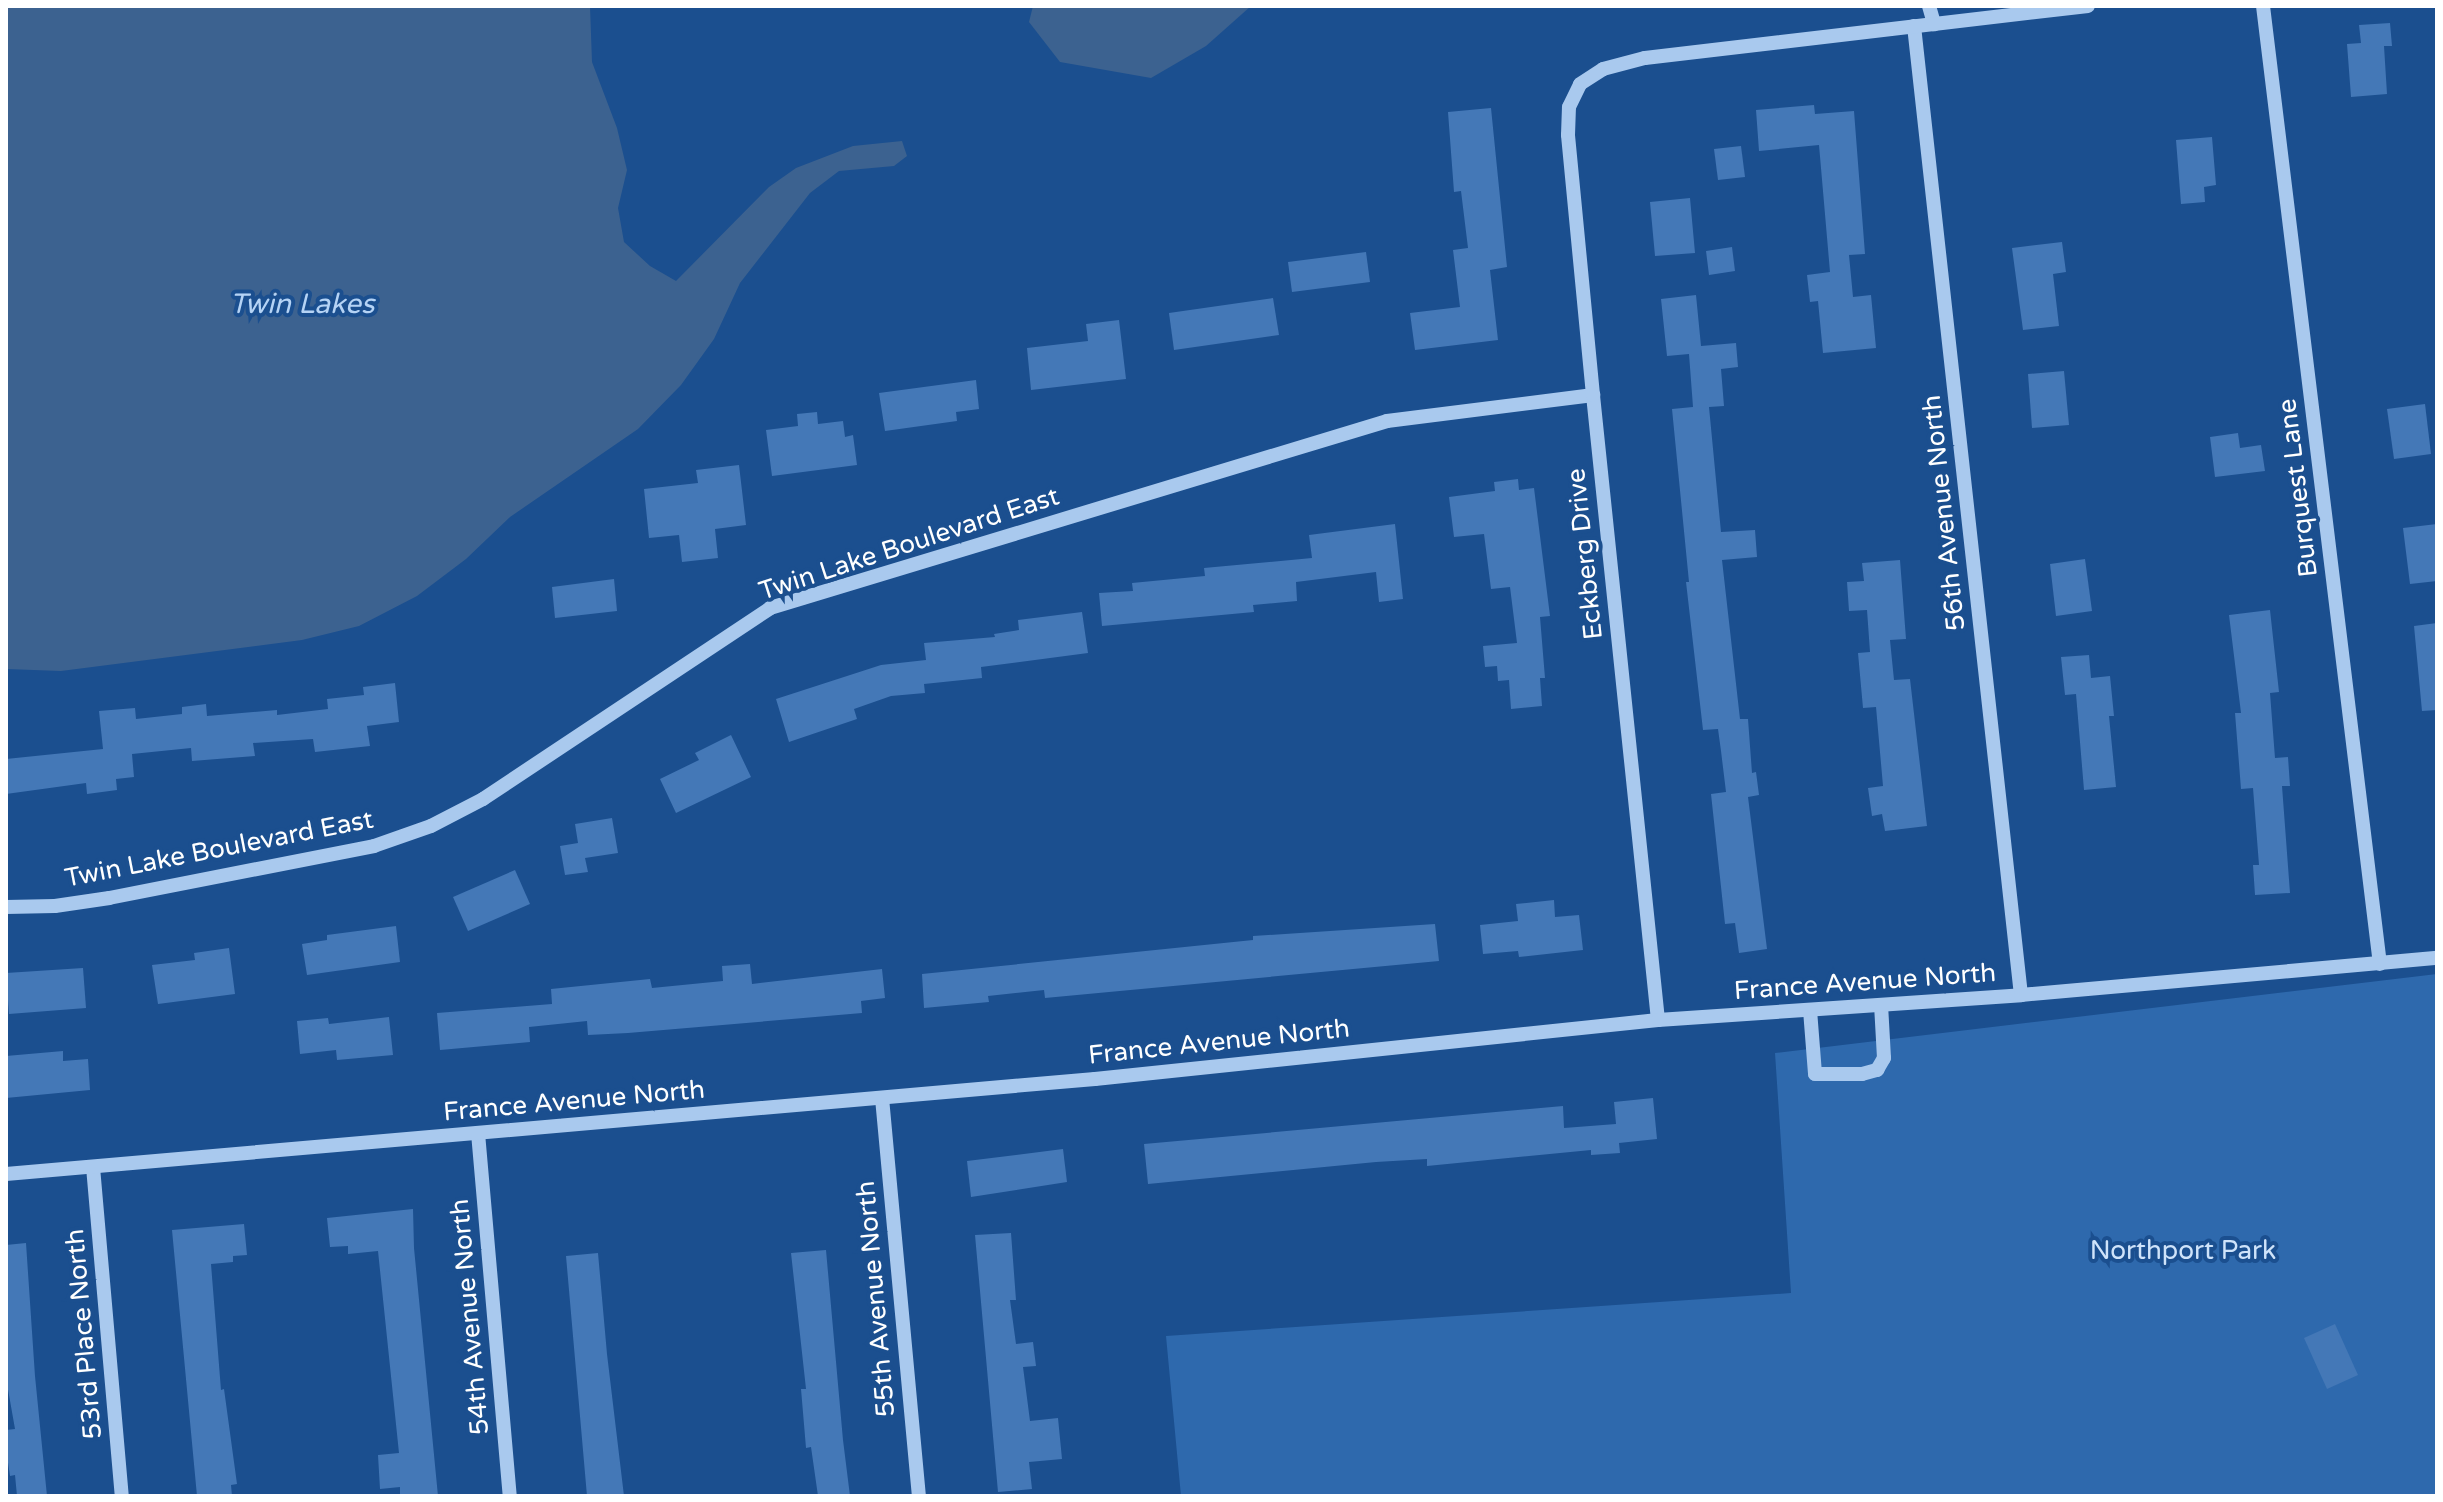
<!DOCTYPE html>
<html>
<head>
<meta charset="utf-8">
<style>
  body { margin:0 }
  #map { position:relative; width:2443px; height:1502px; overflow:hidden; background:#1b4f8f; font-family:"Varela Round",sans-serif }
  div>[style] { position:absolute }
  .green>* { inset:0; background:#2e69ad }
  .water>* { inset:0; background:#3c6290 }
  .building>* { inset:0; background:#4478b7 }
  .minor>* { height:14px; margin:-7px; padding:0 7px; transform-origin:7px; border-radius:7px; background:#a9c9ee }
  span { translate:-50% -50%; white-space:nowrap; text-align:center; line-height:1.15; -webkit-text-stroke:8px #1b4f8f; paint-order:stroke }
  .street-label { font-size:26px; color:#fff }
  .park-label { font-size:26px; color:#cfe3fa }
  .water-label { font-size:28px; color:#b5d3f5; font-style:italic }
  .frame { position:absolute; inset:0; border:8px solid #fff; pointer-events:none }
</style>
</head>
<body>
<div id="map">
  <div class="green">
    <i style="clip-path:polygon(2437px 974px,2437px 1496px,1181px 1496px,1166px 1336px,1791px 1293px,1775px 1053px)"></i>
  </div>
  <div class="water">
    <i style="clip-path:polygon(6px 6px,590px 6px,592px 62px,617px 128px,627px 170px,618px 208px,624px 242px,650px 266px,676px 281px,769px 187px,796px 168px,853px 146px,902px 141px,907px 156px,894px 166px,839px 171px,810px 193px,740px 283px,714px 339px,681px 385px,638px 429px,510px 517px,466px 559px,417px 596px,359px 626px,302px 640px,61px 671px,6px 669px)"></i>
    <i style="clip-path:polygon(1033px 6px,1251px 6px,1206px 46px,1151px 78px,1060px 62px,1029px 22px)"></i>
  </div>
  <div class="building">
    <i style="clip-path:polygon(2390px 23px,2392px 46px,2384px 46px,2387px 94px,2351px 97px,2347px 44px,2361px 43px,2359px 25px)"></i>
    <i style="clip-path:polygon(1814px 105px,1815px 114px,1854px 111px,1865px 254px,1849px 255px,1853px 297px,1871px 295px,1876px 348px,1823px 353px,1818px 301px,1810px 302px,1807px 275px,1830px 272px,1819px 145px,1759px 151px,1756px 110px)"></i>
    <i style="clip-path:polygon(1491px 108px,1507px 267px,1490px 270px,1498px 340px,1415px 350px,1410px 313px,1460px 307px,1453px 250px,1468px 248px,1461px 191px,1454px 192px,1448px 112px)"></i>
    <i style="clip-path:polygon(2212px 137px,2216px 185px,2204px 187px,2205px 202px,2181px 204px,2176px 140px)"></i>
    <i style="clip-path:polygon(1741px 146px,1745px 177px,1718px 180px,1714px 149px)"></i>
    <i style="clip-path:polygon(1690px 198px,1695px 253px,1655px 256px,1650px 202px)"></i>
    <i style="clip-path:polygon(2062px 242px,2066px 272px,2053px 274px,2059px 326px,2023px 330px,2012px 248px)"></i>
    <i style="clip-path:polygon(1732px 247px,1735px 271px,1709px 275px,1706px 251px)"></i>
    <i style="clip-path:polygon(1366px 252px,1370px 282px,1292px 292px,1288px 262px)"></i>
    <i style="clip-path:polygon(1696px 295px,1701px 346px,1736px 343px,1738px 367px,1721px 369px,1724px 406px,1709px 407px,1721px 532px,1755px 530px,1757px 557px,1722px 560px,1740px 719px,1748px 719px,1752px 773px,1756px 772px,1759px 795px,1748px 797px,1767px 949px,1739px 953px,1735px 923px,1725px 924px,1711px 794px,1726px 792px,1721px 751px,1718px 729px,1703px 730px,1686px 582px,1689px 582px,1672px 409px,1693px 407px,1689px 354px,1667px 356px,1661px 299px)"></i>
    <i style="clip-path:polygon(1273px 298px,1279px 335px,1174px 350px,1169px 313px)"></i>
    <i style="clip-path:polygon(1119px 320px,1126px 379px,1031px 390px,1027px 348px,1088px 341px,1086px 324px)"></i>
    <i style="clip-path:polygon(2064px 371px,2069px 425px,2032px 428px,2028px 374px)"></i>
    <i style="clip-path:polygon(976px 380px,979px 409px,956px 412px,957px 421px,885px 431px,879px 393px)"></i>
    <i style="clip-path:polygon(2425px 404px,2431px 454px,2394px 459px,2387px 409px)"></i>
    <i style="clip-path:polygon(817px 412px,818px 424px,843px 421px,845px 437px,853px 435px,857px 465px,772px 476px,766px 430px,798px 426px,797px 414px)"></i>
    <i style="clip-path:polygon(2238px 433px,2240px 448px,2261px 445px,2265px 471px,2215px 477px,2210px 437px)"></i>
    <i style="clip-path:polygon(739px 465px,746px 525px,715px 529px,718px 558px,682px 562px,679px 535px,649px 538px,644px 489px,698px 483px,696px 470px)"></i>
    <i style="clip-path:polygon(1518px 479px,1519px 490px,1534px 488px,1550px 616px,1540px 617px,1545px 678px,1540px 678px,1542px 706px,1511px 709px,1509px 680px,1498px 681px,1497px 666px,1485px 667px,1483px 646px,1517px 643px,1510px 587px,1491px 589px,1484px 534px,1454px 537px,1449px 497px,1495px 491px,1494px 482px)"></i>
    <i style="clip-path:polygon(1395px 524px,1403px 599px,1379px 602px,1376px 572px,1296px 582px,1297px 601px,1253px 605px,1254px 612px,1102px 626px,1099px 593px,1133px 591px,1132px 583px,1205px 576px,1204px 568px,1312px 558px,1309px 535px)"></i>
    <i style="clip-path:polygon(2437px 524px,2437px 581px,2410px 584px,2403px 528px)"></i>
    <i style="clip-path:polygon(2085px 559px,2092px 611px,2056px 616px,2050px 564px)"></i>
    <i style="clip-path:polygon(1900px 560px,1906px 639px,1890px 640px,1894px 680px,1910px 679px,1927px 826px,1885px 831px,1882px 814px,1872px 816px,1868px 788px,1883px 786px,1876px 707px,1863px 708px,1858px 653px,1870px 652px,1867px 610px,1849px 611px,1847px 582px,1864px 581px,1862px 563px)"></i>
    <i style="clip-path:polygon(614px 579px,617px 611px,555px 618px,552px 587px)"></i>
    <i style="clip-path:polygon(2270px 610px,2279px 692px,2270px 693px,2275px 758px,2288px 757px,2290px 786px,2282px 786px,2290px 893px,2255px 895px,2253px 865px,2259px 865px,2253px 788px,2241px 789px,2235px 713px,2241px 713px,2229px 615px)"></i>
    <i style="clip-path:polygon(1082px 612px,1088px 653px,981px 667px,982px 678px,924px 684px,925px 693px,891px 696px,854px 709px,857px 719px,789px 742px,776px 699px,881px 665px,926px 660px,924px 643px,995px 637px,994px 634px,1019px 630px,1018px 620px)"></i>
    <i style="clip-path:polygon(2437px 623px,2437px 710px,2422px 711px,2414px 626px)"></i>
    <i style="clip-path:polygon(2089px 655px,2091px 678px,2110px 676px,2114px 716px,2109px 716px,2116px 787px,2084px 790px,2076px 694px,2065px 695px,2061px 657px)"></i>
    <i style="clip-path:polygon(395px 683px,399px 722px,367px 726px,370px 746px,315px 752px,313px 739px,253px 743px,255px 756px,192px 761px,191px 748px,132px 754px,134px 777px,116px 779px,117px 790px,87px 794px,86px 783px,6px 794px,6px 759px,103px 749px,99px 711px,135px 708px,136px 719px,182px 714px,182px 707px,206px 704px,207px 716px,277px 710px,277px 715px,328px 709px,327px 699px,364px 695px,363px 687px)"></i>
    <i style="clip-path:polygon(731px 735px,751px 777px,676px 813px,660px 779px,699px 760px,695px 753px)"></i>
    <i style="clip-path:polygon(612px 818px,618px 853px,585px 858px,588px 872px,565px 875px,560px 846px,578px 843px,575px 824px)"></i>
    <i style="clip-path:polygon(515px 870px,530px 904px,468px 931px,453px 897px)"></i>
    <i style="clip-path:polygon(1554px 900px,1555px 917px,1579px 915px,1583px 950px,1519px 957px,1518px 951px,1483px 954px,1480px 925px,1518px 921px,1516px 904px)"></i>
    <i style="clip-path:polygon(1435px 924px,1439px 961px,1045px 998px,1044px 990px,988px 996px,989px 1002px,924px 1008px,922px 974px,1253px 940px,1253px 936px)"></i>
    <i style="clip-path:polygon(396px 926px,400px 962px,307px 975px,302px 944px,327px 940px,327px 935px)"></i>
    <i style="clip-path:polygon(229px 948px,235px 994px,158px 1004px,152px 965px,195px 960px,194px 953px)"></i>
    <i style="clip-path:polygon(750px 964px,752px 984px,882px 969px,885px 998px,861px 1001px,862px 1013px,628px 1033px,588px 1035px,587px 1021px,529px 1027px,530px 1042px,440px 1050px,437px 1013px,552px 1004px,551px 989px,650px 979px,652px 988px,723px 981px,722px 966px)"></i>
    <i style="clip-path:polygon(83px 968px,86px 1008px,9px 1014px,6px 973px)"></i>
    <i style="clip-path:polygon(389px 1017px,393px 1055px,337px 1060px,336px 1050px,300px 1054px,297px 1021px,328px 1018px,329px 1024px)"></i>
    <i style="clip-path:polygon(63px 1051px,63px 1061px,88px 1059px,90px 1090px,6px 1098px,6px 1056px)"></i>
    <i style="clip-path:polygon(1653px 1098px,1657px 1139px,1619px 1143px,1620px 1153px,1591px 1155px,1591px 1150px,1427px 1166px,1427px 1159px,1376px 1162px,1148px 1184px,1144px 1144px,1563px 1106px,1564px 1128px,1616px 1124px,1614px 1102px)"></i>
    <i style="clip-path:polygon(1063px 1149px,1067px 1182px,971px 1197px,967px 1161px)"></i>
    <i style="clip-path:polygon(413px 1209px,414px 1248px,438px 1496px,400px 1496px,400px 1487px,380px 1489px,378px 1455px,399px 1453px,378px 1251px,348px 1254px,348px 1246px,330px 1247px,327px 1218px)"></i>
    <i style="clip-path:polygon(244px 1224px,247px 1255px,233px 1256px,233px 1262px,211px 1264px,221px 1390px,224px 1389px,237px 1484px,231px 1485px,232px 1496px,197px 1496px,172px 1230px)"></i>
    <i style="clip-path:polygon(1011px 1233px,1016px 1300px,1010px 1300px,1016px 1344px,1033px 1342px,1036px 1366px,1023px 1367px,1030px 1421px,1058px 1418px,1062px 1459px,1029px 1462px,1032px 1489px,998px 1492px,975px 1235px)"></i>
    <i style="clip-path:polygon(26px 1243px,35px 1376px,47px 1496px,17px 1496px,15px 1475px,10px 1476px,6px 1449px,6px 1430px,15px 1429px,6px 1378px,6px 1245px)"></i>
    <i style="clip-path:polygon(826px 1250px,843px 1440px,850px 1496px,818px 1496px,811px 1447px,806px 1448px,801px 1389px,806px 1389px,791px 1253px)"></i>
    <i style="clip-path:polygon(598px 1253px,607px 1354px,624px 1496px,587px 1496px,566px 1256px)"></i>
    <i style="clip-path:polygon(2335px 1324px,2358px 1375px,2327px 1389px,2304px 1338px)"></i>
  </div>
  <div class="minor">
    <i style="left:1929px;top:6px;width:19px;rotate:74deg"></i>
    <i style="left:2263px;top:6px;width:965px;rotate:83.04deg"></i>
    <i style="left:1914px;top:26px;width:975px;rotate:83.7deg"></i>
    <i style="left:6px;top:907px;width:49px;rotate:-1.2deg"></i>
    <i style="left:55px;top:906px;width:55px;rotate:-8.4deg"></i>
    <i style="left:109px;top:898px;width:270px;rotate:-11.1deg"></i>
    <i style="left:374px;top:846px;width:60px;rotate:-19.3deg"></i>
    <i style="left:431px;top:826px;width:59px;rotate:-27.4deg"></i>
    <i style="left:483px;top:799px;width:345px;rotate:-33.6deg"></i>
    <i style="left:770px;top:608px;width:645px;rotate:-16.86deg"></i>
    <i style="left:1387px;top:421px;width:208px;rotate:-7.2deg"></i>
    <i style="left:1810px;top:1010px;width:64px;rotate:85.5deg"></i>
    <i style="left:1815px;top:1074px;width:47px"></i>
    <i style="left:1862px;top:1074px;width:16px;rotate:-15deg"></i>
    <i style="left:1877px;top:1070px;width:14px;rotate:-60deg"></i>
    <i style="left:1884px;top:1058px;width:53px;rotate:-93.2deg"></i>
    <i style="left:1658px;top:1020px;width:628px;rotate:-95.94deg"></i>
    <i style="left:1593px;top:395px;width:261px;rotate:-95.5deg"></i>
    <i style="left:1568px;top:135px;width:28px;rotate:-88deg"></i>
    <i style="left:1569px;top:107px;width:25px;rotate:-64deg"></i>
    <i style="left:1580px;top:84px;width:27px;rotate:-33deg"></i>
    <i style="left:1603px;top:69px;width:43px;rotate:-14.7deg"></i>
    <i style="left:1645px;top:58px;width:446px;rotate:-6.7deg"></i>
    <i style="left:882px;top:1098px;width:400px;rotate:84.7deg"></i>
    <i style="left:478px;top:1133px;width:364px;rotate:85deg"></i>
    <i style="left:93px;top:1167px;width:330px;rotate:85deg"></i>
    <i style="left:6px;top:1174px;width:1093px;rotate:-4.99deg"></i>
    <i style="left:1095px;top:1079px;width:566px;rotate:-5.98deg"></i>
    <i style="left:1658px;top:1020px;width:364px;rotate:-3.9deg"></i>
    <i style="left:2021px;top:995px;width:418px;rotate:-5.1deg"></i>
  </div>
  <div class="street-label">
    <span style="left:2298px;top:488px;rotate:-97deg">Burquest Lane</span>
    <span style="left:1944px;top:513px;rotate:-96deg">56th Avenue North</span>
    <span style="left:909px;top:544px;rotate:-18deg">Twin Lake Boulevard East</span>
    <span style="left:1585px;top:554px;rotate:-96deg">Eckberg Drive</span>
    <span style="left:219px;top:849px;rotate:-11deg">Twin Lake Boulevard East</span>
    <span style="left:1865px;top:982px;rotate:-4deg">France Avenue North</span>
    <span style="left:1219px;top:1042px;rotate:-6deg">France Avenue North</span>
    <span style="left:574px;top:1101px;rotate:-5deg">France Avenue North</span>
    <span style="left:876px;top:1299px;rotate:-95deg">55th Avenue North</span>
    <span style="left:470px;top:1317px;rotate:-95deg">54th Avenue North</span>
    <span style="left:84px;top:1334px;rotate:-95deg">53rd Place North</span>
  </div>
  <div class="park-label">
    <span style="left:2183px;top:1251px">Northport Park</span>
  </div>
  <div class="water-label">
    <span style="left:302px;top:304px">Twin Lakes</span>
  </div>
  <div class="frame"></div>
</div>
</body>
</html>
